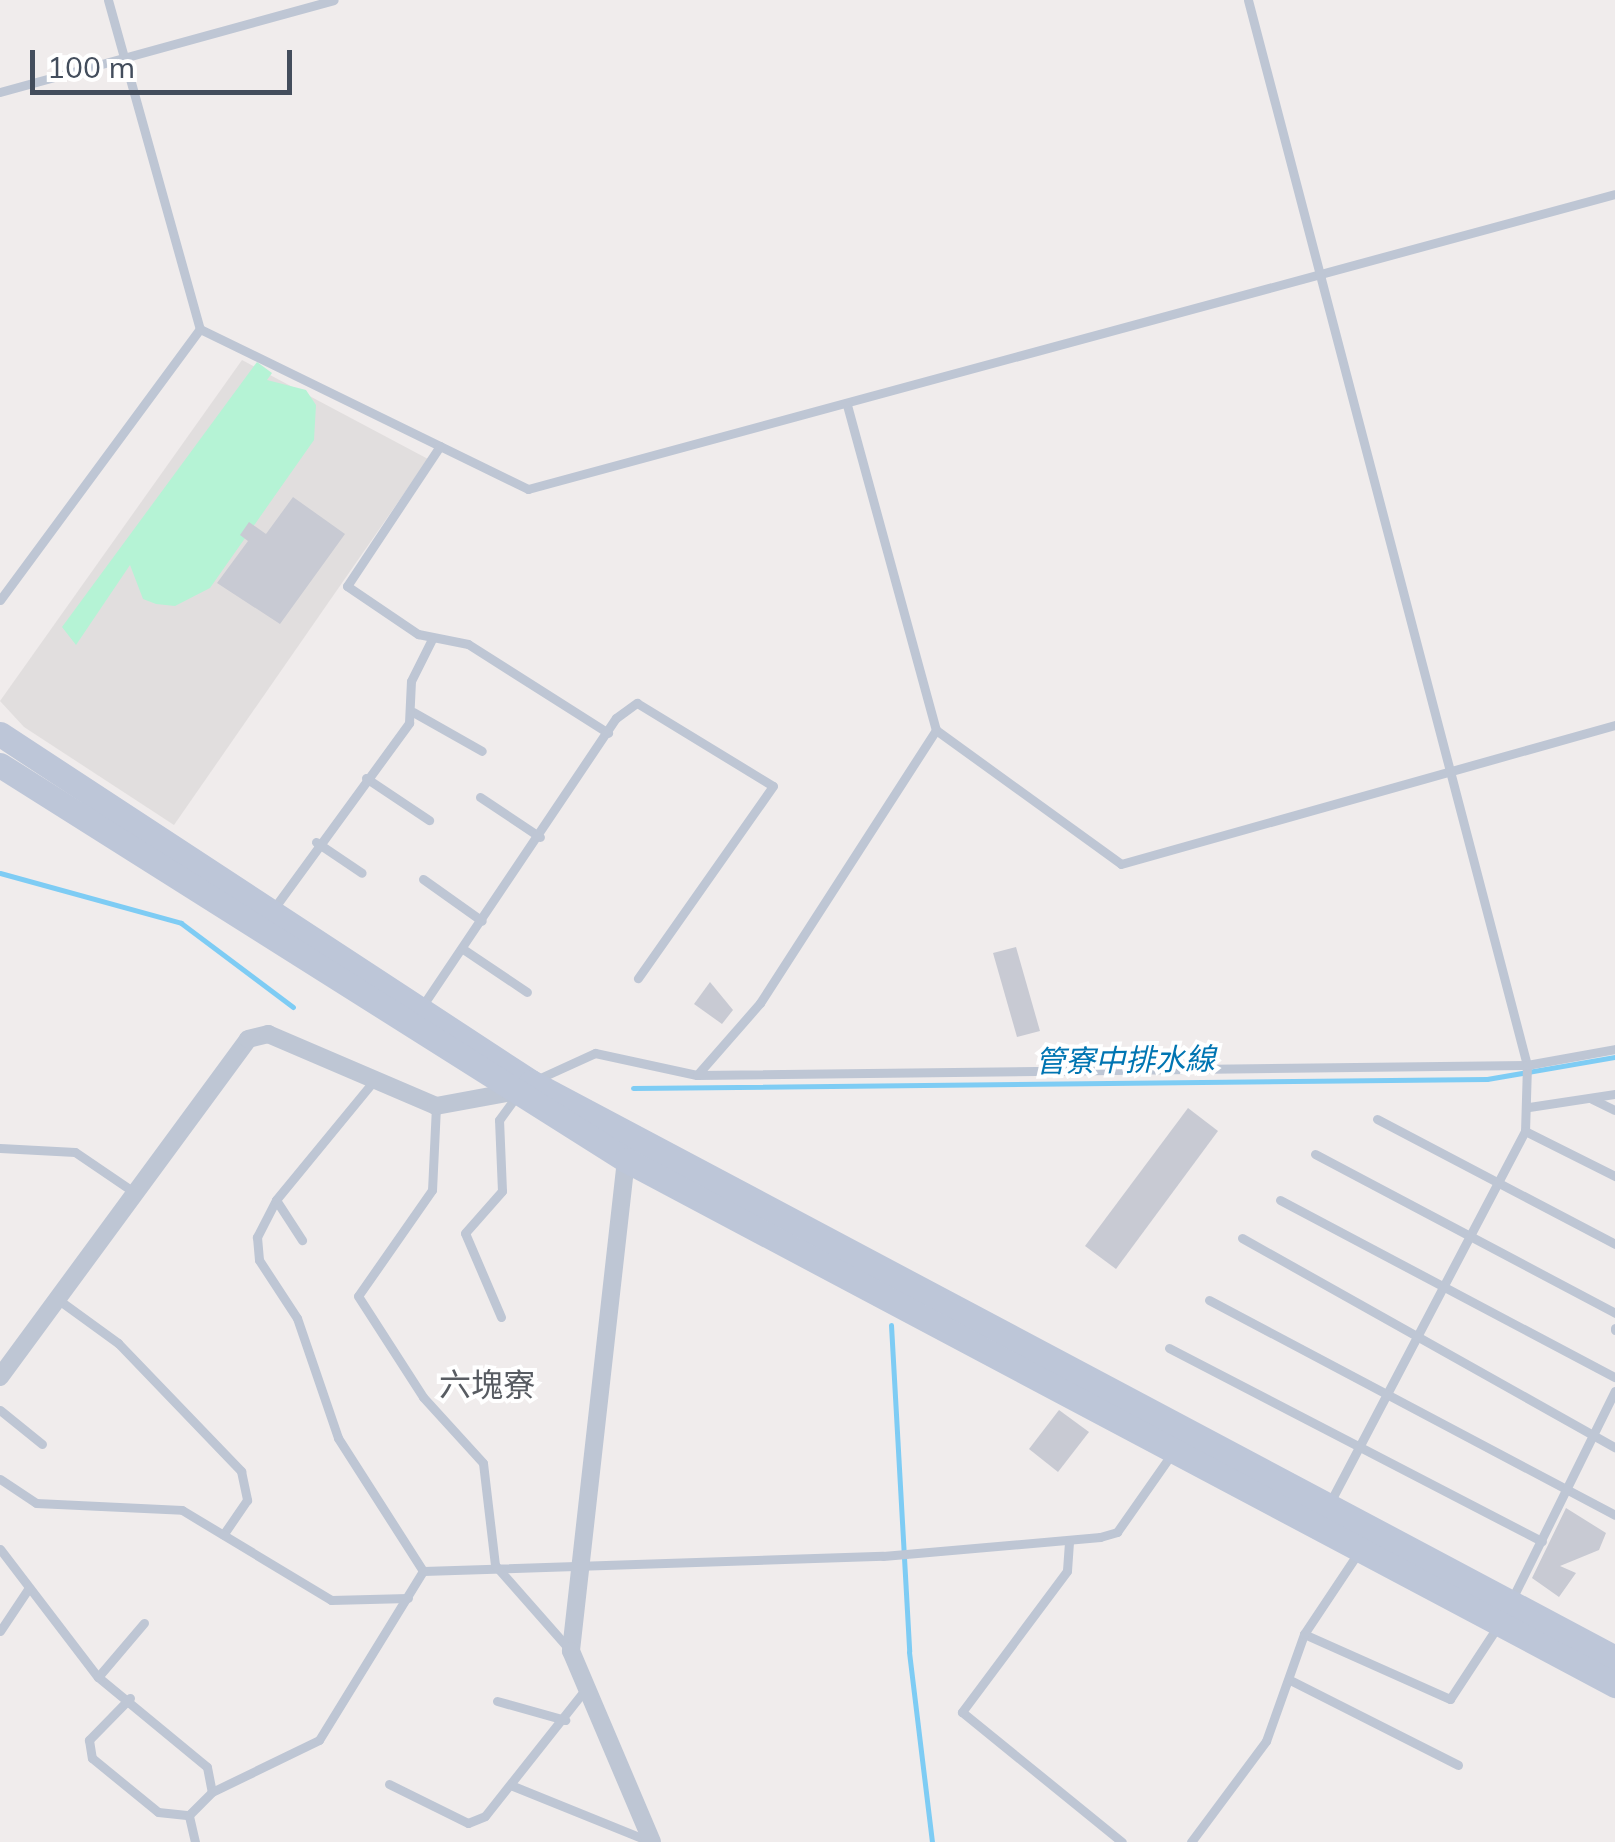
<!DOCTYPE html>
<html>
<head>
<meta charset="utf-8">
<style>
  body { margin:0 }
  #map { position:relative; width:1615px; height:1842px; overflow:hidden; background:#f0ecec; font-family:Mulish,"Noto Sans TC",sans-serif }
  div>[style] { position:absolute }
  .education>* { inset:0; background:#e1dede }
  .green>* { inset:0; background:#b5f3d5 }
  .stream>* { height:5px; margin:-2.5px; padding:0 2.5px; transform-origin:2.5px; border-radius:2.5px; background:#7eccf4 }
  .building>* { inset:0; background:#c8cad3 }
  .service>* { height:9px; margin:-4.5px; padding:0 4.5px; transform-origin:4.5px; border-radius:4.5px; background:#bec6d4 }
  .minor>* { height:18px; margin:-9px; padding:0 9px; transform-origin:9px; border-radius:9px; background:#bec6d4 }
  .secondary>* { height:25px; margin:-12.5px; padding:0 12.5px; transform-origin:12.5px; border-radius:12.5px; background:#bdc6d8 }
  span { translate:-50% -50%; white-space:nowrap; text-align:center; line-height:1.15; -webkit-text-stroke:8px #fff; paint-order:stroke }
  .water-label { font-size:30px; color:#0075b2; font-style:italic }
  .quarter-label { font-size:32px; color:#585c62 }
  .scale { position:absolute; left:30px; top:50px; width:262px; height:45px; box-sizing:border-box; border:5px solid #434d5c; border-top:0; padding-left:12px; font-size:30px; line-height:35px; white-space:nowrap; color:#434d5c; -webkit-text-stroke:8px #fff; paint-order:stroke }
</style>
</head>
<body>
<div id="map">
  <div class="education">
    <i style="clip-path:polygon(242px 360px,428px 459px,174px 825px,24px 727px,0 701px)"></i>
  </div>
  <div class="green">
    <i style="clip-path:polygon(257px 362px,272px 373px,267px 380px,306px 390px,316px 405px,314px 440px,210px 588px,175px 606px,156px 604px,143px 599px,130px 565px,76px 645px,62px 627px)"></i>
  </div>
  <div class="stream">
    <i style="left:0;top:873px;width:188px;rotate:15.4deg"></i>
    <i style="left:181px;top:923px;width:140px;rotate:36.9deg"></i>
    <i style="left:633px;top:1088px;width:854px;rotate:-0.6deg"></i>
    <i style="left:1487px;top:1079px;width:130px;rotate:-9.8deg"></i>
    <i style="left:891px;top:1325px;width:327px;rotate:86.8deg"></i>
    <i style="left:909px;top:1652px;width:191px;rotate:83.1deg"></i>
  </div>
  <div class="building">
    <i style="clip-path:polygon(293px 497px,345px 534px,280px 624px,217px 583px,248px 541px,240px 535px,249px 522px,266px 534px)"></i>
    <i style="clip-path:polygon(1016px 947px,1040px 1031px,1017px 1037px,993px 953px)"></i>
    <i style="clip-path:polygon(710px 982px,733px 1010px,722px 1024px,694px 1004px)"></i>
    <i style="clip-path:polygon(1188px 1108px,1218px 1131px,1116px 1269px,1085px 1246px)"></i>
    <i style="clip-path:polygon(1059px 1410px,1089px 1432px,1058px 1472px,1029px 1449px)"></i>
    <i style="clip-path:polygon(1566px 1508px,1606px 1533px,1599px 1550px,1560px 1566px,1576px 1573px,1559px 1597px,1532px 1578px)"></i>
  </div>
  <div class="service">
    <i style="left:108px;top:0;width:342px;rotate:74.4deg"></i>
    <i style="left:200px;top:329px;width:365px;rotate:26deg"></i>
    <i style="left:528px;top:489px;width:1126px;rotate:-15.18deg"></i>
    <i style="left:1248px;top:0;width:1101px;rotate:75.32deg"></i>
    <i style="left:1527px;top:1065px;width:66px;rotate:91.7deg"></i>
    <i style="left:1525px;top:1131px;width:418px;rotate:117.7deg"></i>
    <i style="left:0;top:92px;width:346px;rotate:-15.4deg"></i>
    <i style="left:847px;top:405px;width:337px;rotate:74.7deg"></i>
    <i style="left:936px;top:730px;width:228px;rotate:35.9deg"></i>
    <i style="left:1121px;top:864px;width:513px;rotate:-15.72deg"></i>
    <i style="left:440px;top:446px;width:168px;rotate:123.6deg"></i>
    <i style="left:347px;top:586px;width:86px;rotate:34.1deg"></i>
    <i style="left:418px;top:634px;width:51px;rotate:11.3deg"></i>
    <i style="left:468px;top:644px;width:166px;rotate:32.4deg"></i>
    <i style="left:0;top:600px;width:337px;rotate:-53.6deg"></i>
    <i style="left:413px;top:712px;width:79px;rotate:29.5deg"></i>
    <i style="left:366px;top:778px;width:76px;rotate:33.7deg"></i>
    <i style="left:480px;top:797px;width:72px;rotate:33.7deg"></i>
    <i style="left:316px;top:842px;width:55px;rotate:34deg"></i>
    <i style="left:423px;top:879px;width:72px;rotate:35.4deg"></i>
    <i style="left:272px;top:911px;width:233px;rotate:-53.9deg"></i>
    <i style="left:409px;top:723px;width:42px;rotate:-87.3deg"></i>
    <i style="left:411px;top:681px;width:47px;rotate:-63.4deg"></i>
    <i style="left:463px;top:949px;width:77px;rotate:33.9deg"></i>
    <i style="left:423px;top:1005px;width:346px;rotate:-56.1deg"></i>
    <i style="left:616px;top:718px;width:26px;rotate:-36deg"></i>
    <i style="left:637px;top:703px;width:159px;rotate:31.4deg"></i>
    <i style="left:773px;top:786px;width:235px;rotate:125.1deg"></i>
    <i style="left:697px;top:1075px;width:96px;rotate:-48.8deg"></i>
    <i style="left:760px;top:1003px;width:325px;rotate:-57.2deg"></i>
    <i style="left:538px;top:1079px;width:63px;rotate:-24.5deg"></i>
    <i style="left:595px;top:1053px;width:104px;rotate:12.2deg"></i>
    <i style="left:697px;top:1075px;width:830px;rotate:-0.69deg"></i>
    <i style="left:1527px;top:1065px;width:89px;rotate:-10.3deg"></i>
    <i style="left:372px;top:1083px;width:151px;rotate:129.4deg"></i>
    <i style="left:276px;top:1200px;width:42px;rotate:117.2deg"></i>
    <i style="left:257px;top:1237px;width:23px;rotate:85deg"></i>
    <i style="left:259px;top:1260px;width:69px;rotate:56.8deg"></i>
    <i style="left:297px;top:1318px;width:127px;rotate:71.1deg"></i>
    <i style="left:338px;top:1438px;width:158px;rotate:57.4deg"></i>
    <i style="left:423px;top:1571px;width:460px;rotate:-1.9deg"></i>
    <i style="left:883px;top:1556px;width:218px;rotate:-5deg"></i>
    <i style="left:1100px;top:1537px;width:18px;rotate:-16deg"></i>
    <i style="left:1117px;top:1532px;width:94px;rotate:-55deg"></i>
    <i style="left:1592px;top:1099px;width:25px;rotate:26deg"></i>
    <i style="left:436px;top:1106px;width:84px;rotate:92.7deg"></i>
    <i style="left:432px;top:1190px;width:129px;rotate:124.9deg"></i>
    <i style="left:358px;top:1296px;width:120px;rotate:57.2deg"></i>
    <i style="left:423px;top:1397px;width:89px;rotate:47.7deg"></i>
    <i style="left:483px;top:1463px;width:103px;rotate:83.3deg"></i>
    <i style="left:495px;top:1565px;width:112px;rotate:48.6deg"></i>
    <i style="left:1529px;top:1107px;width:87px;rotate:-8.6deg"></i>
    <i style="left:1377px;top:1119px;width:269px;rotate:27.7deg"></i>
    <i style="left:1525px;top:1131px;width:101px;rotate:26.6deg"></i>
    <i style="left:0;top:1148px;width:75px;rotate:3.1deg"></i>
    <i style="left:75px;top:1152px;width:68px;rotate:34.2deg"></i>
    <i style="left:1315px;top:1154px;width:340px;rotate:27.9deg"></i>
    <i style="left:276px;top:1200px;width:48px;rotate:57deg"></i>
    <i style="left:1280px;top:1200px;width:379px;rotate:27.9deg"></i>
    <i style="left:1242px;top:1238px;width:428px;rotate:29.3deg"></i>
    <i style="left:56px;top:1298px;width:77px;rotate:36deg"></i>
    <i style="left:118px;top:1343px;width:178px;rotate:46.1deg"></i>
    <i style="left:241px;top:1471px;width:30px;rotate:78deg"></i>
    <i style="left:247px;top:1500px;width:42px;rotate:124.4deg"></i>
    <i style="left:1209px;top:1300px;width:459px;rotate:27.9deg"></i>
    <i style="left:501px;top:1317px;width:91px;rotate:-113.2deg"></i>
    <i style="left:465px;top:1233px;width:56px;rotate:-48.6deg"></i>
    <i style="left:502px;top:1191px;width:71px;rotate:-92.4deg"></i>
    <i style="left:499px;top:1120px;width:29px;rotate:-54deg"></i>
    <i style="left:1615px;top:1328px;width:2px;rotate:90deg"></i>
    <i style="left:1169px;top:1348px;width:420px;rotate:27.4deg"></i>
    <i style="left:0;top:1410px;width:54px;rotate:39deg"></i>
    <i style="left:0;top:1479px;width:43px;rotate:33.7deg"></i>
    <i style="left:36px;top:1503px;width:146px;rotate:2.7deg"></i>
    <i style="left:182px;top:1510px;width:174px;rotate:31.1deg"></i>
    <i style="left:331px;top:1600px;width:77px;rotate:-1.5deg"></i>
    <i style="left:1069px;top:1542px;width:29px;rotate:94deg"></i>
    <i style="left:1067px;top:1571px;width:176px;rotate:126.7deg"></i>
    <i style="left:962px;top:1712px;width:206px;rotate:39.1deg"></i>
    <i style="left:0;top:1549px;width:161px;rotate:52.6deg"></i>
    <i style="left:98px;top:1677px;width:141px;rotate:39.5deg"></i>
    <i style="left:207px;top:1767px;width:25px;rotate:79deg"></i>
    <i style="left:1512px;top:1599px;width:232px;rotate:-63.7deg"></i>
    <i style="left:0;top:1631px;width:50px;rotate:-56.3deg"></i>
    <i style="left:1304px;top:1634px;width:160px;rotate:24deg"></i>
    <i style="left:1450px;top:1699px;width:87px;rotate:-56.7deg"></i>
    <i style="left:98px;top:1677px;width:71px;rotate:-49.6deg"></i>
    <i style="left:1292px;top:1681px;width:186px;rotate:26.8deg"></i>
    <i style="left:130px;top:1698px;width:59px;rotate:134.3deg"></i>
    <i style="left:89px;top:1740px;width:18px;rotate:81deg"></i>
    <i style="left:92px;top:1758px;width:85px;rotate:39.3deg"></i>
    <i style="left:158px;top:1812px;width:31px;rotate:6deg"></i>
    <i style="left:497px;top:1701px;width:71px;rotate:15.6deg"></i>
    <i style="left:389px;top:1784px;width:88px;rotate:26.3deg"></i>
    <i style="left:468px;top:1823px;width:18px;rotate:-22deg"></i>
    <i style="left:485px;top:1816px;width:161px;rotate:-51.6deg"></i>
    <i style="left:513px;top:1786px;width:147px;rotate:22deg"></i>
    <i style="left:195px;top:1842px;width:28px;rotate:-103deg"></i>
    <i style="left:189px;top:1815px;width:33px;rotate:-45deg"></i>
    <i style="left:212px;top:1792px;width:119px;rotate:-25.9deg"></i>
    <i style="left:319px;top:1740px;width:198px;rotate:-58.4deg"></i>
    <i style="left:1191px;top:1842px;width:126px;rotate:-53.4deg"></i>
    <i style="left:1266px;top:1741px;width:114px;rotate:-70.4deg"></i>
    <i style="left:1304px;top:1634px;width:97px;rotate:-56.3deg"></i>
  </div>
  <div class="minor">
    <i style="left:626px;top:1160px;width:494px;rotate:96.4deg"></i>
    <i style="left:571px;top:1651px;width:207px;rotate:67deg"></i>
    <i style="left:0;top:1377px;width:419px;rotate:-53.7deg"></i>
    <i style="left:248px;top:1039px;width:21px;rotate:-14deg"></i>
    <i style="left:268px;top:1034px;width:183px;rotate:23.2deg"></i>
    <i style="left:436px;top:1106px;width:88px;rotate:-10.4deg"></i>
  </div>
  <div class="secondary">
    <i style="left:0;top:734px;width:635px;rotate:33.24deg"></i>
    <i style="left:531px;top:1082px;width:1228px;rotate:27.98deg"></i>
    <i style="left:0;top:765px;width:740px;rotate:32.25deg"></i>
    <i style="left:626px;top:1160px;width:1120px;rotate:27.96deg"></i>
  </div>
  <div class="water-label">
    <span style="left:1125px;top:1060px;rotate:-1deg">管寮中排水線</span>
  </div>
  <div class="quarter-label">
    <span style="left:487px;top:1384px">六塊寮</span>
  </div>
  <div class="scale">100 m</div>
</div>
</body>
</html>
